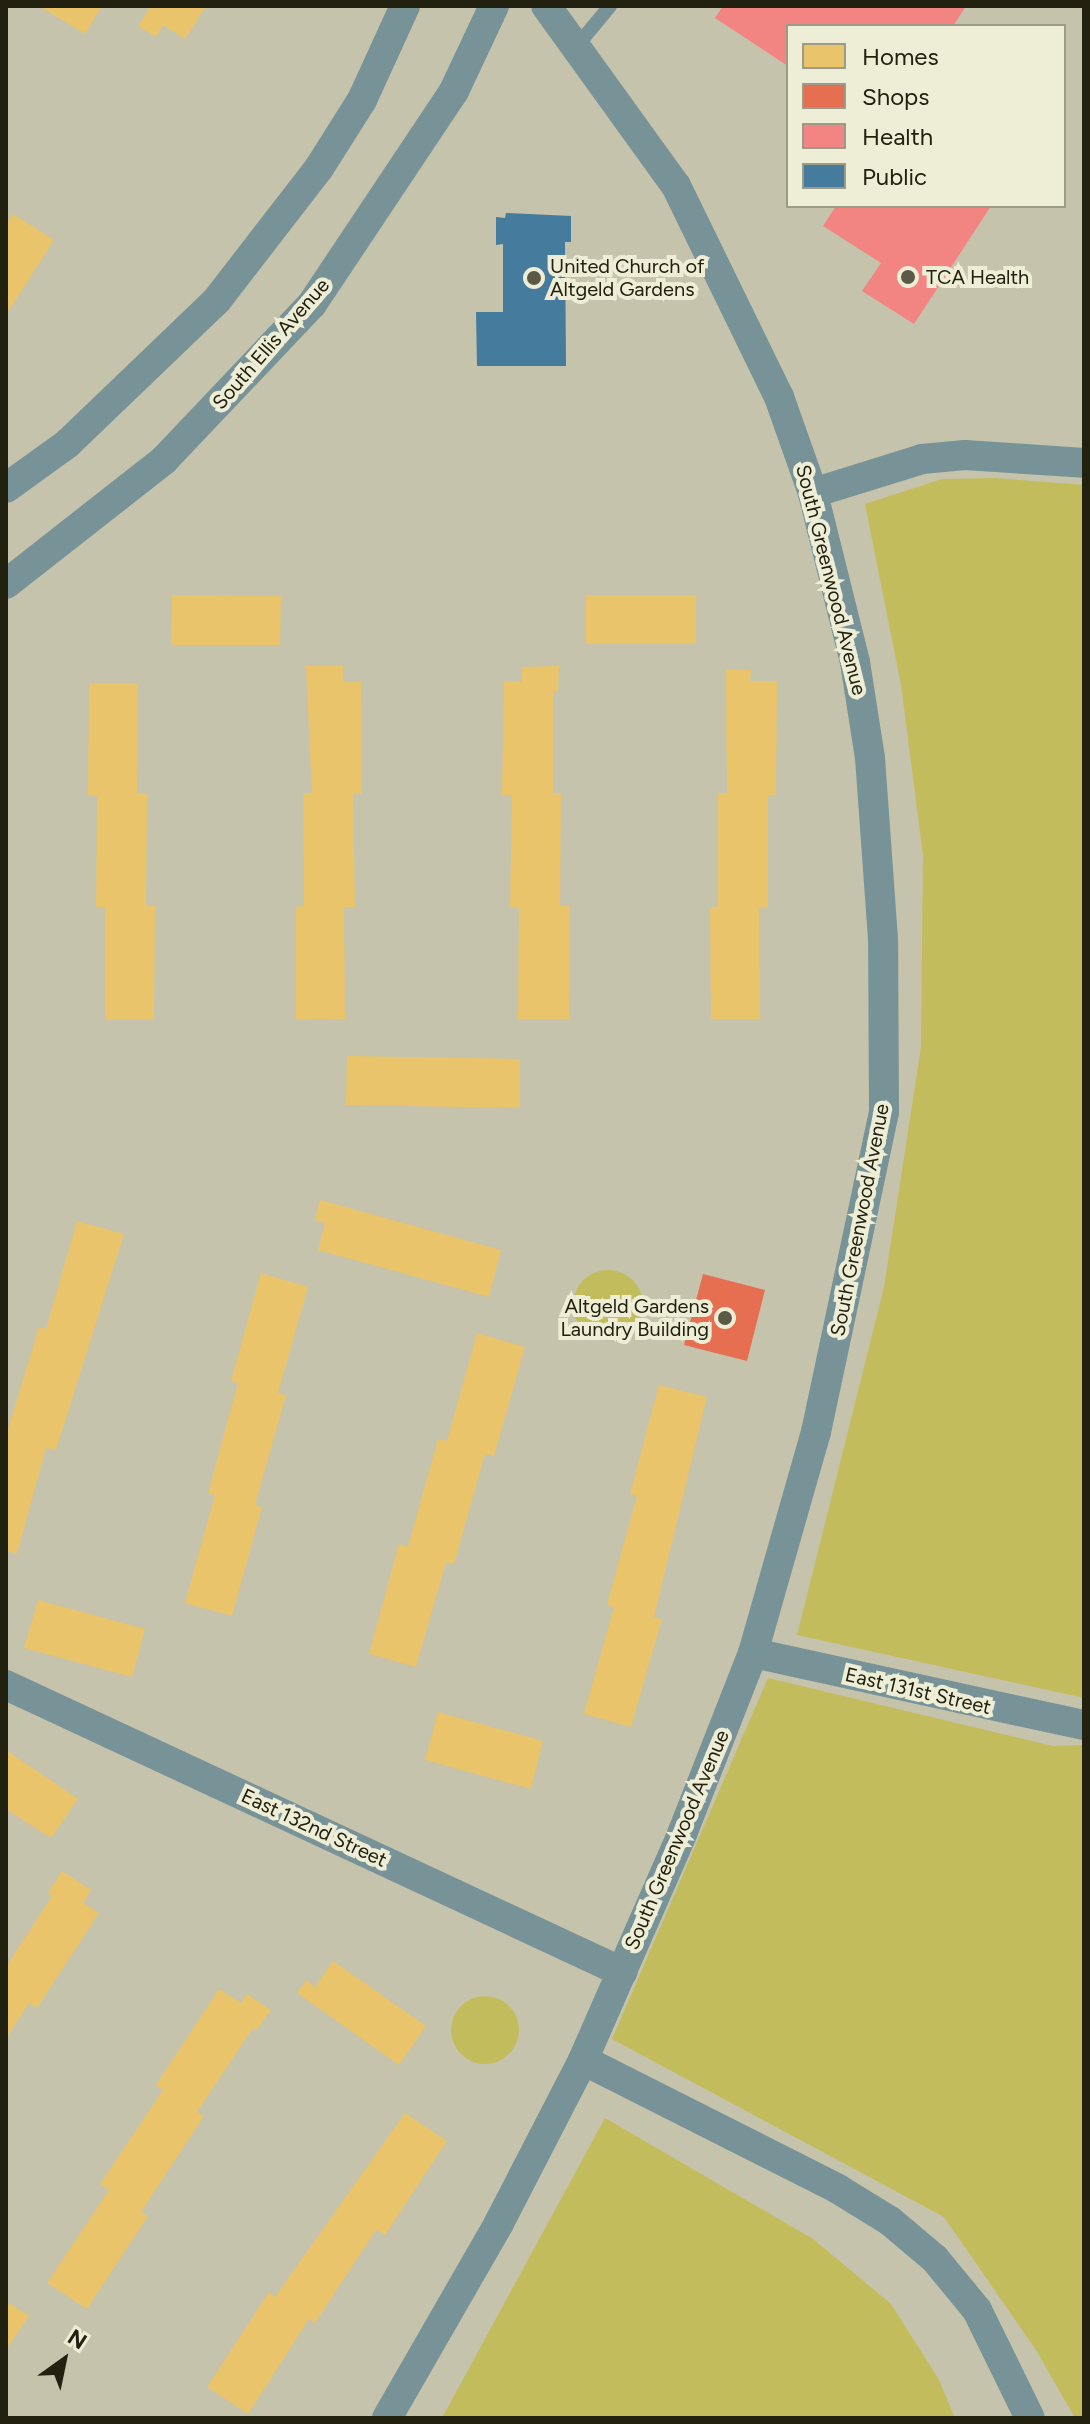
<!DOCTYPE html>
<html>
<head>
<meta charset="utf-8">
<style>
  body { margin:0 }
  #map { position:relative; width:1090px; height:2424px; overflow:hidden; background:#c5c3ab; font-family:Figtree,sans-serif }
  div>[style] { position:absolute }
  .green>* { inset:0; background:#c3bc5c }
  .round { border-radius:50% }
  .homes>* { inset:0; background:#e9c46a }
  .shops>* { inset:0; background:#e76f51 }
  .health>* { inset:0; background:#f28482 }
  .public>* { inset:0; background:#457b9d }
  .service>* { height:14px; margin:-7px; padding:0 7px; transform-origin:7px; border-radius:7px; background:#789398 }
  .minor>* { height:30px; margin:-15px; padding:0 15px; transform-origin:15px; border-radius:15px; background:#789398 }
  .dots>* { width:22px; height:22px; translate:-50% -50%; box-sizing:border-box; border:4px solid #eeedd6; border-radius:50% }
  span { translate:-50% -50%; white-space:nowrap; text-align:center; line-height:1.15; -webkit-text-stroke:8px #eeedd6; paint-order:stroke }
  .poi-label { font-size:20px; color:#222110 }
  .left { translate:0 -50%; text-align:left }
  .right { translate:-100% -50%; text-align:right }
  .street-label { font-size:20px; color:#222110 }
  .frame { position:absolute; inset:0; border:8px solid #222110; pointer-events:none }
  .legend { position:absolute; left:786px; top:24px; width:280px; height:184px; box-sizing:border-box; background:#eeedd6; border:2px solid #9c9b87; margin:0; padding:10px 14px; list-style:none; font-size:24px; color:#222110 }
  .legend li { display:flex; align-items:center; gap:16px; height:40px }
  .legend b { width:40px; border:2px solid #9c9b87 }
  .north { position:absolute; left:24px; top:2320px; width:80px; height:80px; -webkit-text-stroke:6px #eeedd6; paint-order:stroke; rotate:33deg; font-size:22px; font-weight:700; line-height:32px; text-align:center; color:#222110 }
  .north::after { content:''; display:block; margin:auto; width:28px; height:36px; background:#222110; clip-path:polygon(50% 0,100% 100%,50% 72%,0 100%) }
</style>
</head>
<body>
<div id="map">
  <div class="green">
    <i style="clip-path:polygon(994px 478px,1084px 485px,1084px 1698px,797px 1635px,884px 1287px,921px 1047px,923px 855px,901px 685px,865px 504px,942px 479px)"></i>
    <i class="round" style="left:573px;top:1270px;width:70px;height:70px"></i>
    <i style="clip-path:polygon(768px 1678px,1053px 1746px,1084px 1745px,1084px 2418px,1075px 2418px,1036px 2350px,944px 2217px,612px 2039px)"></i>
    <i class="round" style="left:451px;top:1996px;width:68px;height:68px"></i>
    <i style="clip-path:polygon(605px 2118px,813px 2239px,891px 2304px,938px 2378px,955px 2418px,442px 2418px)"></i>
  </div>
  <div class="homes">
    <i style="clip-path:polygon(39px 6px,102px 6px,85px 34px)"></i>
    <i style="clip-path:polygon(151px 6px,206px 6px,185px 39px,163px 25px,156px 37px,138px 26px)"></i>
    <i style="clip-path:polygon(13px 214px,54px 240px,6px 315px,6px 225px)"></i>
    <i style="clip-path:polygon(172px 595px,281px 596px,280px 645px,171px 645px)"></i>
    <i style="clip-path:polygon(586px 595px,696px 595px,696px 644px,586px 644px)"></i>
    <i style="clip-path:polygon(306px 666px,343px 666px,343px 682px,361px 682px,362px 794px,353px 794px,355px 907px,344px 907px,345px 1019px,296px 1020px,296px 907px,304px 906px,303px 793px,312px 793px)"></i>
    <i style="clip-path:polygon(559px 666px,558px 692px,553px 691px,553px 793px,561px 793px,560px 906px,570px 906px,569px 1019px,518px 1019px,519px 908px,510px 908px,512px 795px,502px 796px,504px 681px,522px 682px,522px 667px)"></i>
    <i style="clip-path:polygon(726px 670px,751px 670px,750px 681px,777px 681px,776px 795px,768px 795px,768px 908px,759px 908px,760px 1019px,711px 1019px,710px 907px,718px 907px,718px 793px,727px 793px)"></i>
    <i style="clip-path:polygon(89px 683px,138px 683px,137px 794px,147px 794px,146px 906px,155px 906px,154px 1020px,105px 1020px,105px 907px,96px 908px,97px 796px,88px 796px)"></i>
    <i style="clip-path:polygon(347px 1056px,520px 1059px,520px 1108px,346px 1105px)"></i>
    <i style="clip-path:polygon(320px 1200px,501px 1250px,489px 1297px,318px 1250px,325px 1223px,315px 1220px)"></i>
    <i style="clip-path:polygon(77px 1221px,124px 1234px,56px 1450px,46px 1448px,17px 1554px,6px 1551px,6px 1436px,39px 1327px,46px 1329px)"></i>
    <i style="clip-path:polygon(261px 1273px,308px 1287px,278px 1393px,286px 1395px,255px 1505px,262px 1507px,232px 1616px,185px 1603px,215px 1495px,208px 1493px,238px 1383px,231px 1381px)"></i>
    <i style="clip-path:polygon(477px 1333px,525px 1347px,494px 1456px,485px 1454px,454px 1564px,446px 1562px,416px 1667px,369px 1654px,399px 1544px,408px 1547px,438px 1439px,447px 1441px)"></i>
    <i style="clip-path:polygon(659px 1385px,707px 1397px,654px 1617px,662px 1619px,631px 1727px,584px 1714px,614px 1607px,607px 1605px,637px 1496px,630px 1494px)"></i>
    <i style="clip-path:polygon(38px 1600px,145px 1629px,132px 1677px,24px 1648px)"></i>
    <i style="clip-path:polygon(438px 1712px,543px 1741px,531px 1789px,425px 1760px)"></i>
    <i style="clip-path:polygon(6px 1750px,78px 1799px,51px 1838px,6px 1809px)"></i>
    <i style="clip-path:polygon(62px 1871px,91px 1890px,83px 1903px,99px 1913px,37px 2008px,29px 2003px,6px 2039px,6px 1967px,52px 1896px,48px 1893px)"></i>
    <i style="clip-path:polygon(333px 1961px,426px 2026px,399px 2065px,297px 1993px,306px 1980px,315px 1987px)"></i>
    <i style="clip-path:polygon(219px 1989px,241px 2003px,247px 1994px,271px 2010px,257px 2030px,253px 2028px,197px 2112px,204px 2116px,141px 2212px,148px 2216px,87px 2309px,47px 2283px,109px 2190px,100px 2184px,163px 2090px,156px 2085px)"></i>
    <i style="clip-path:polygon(405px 2113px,447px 2141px,385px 2235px,376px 2230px,315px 2323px,309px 2319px,248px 2414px,207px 2387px,269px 2292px,275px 2297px)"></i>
    <i style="clip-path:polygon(6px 2301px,29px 2316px,6px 2350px)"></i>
  </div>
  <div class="shops">
    <i style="clip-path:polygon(703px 1274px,765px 1290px,747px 1361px,684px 1345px)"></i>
  </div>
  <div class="health">
    <i style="clip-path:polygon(723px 6px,966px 6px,953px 26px,788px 26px,788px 66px,715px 18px)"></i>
    <i style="clip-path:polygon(836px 206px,991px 206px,914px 324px,862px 291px,881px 263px,823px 226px)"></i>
  </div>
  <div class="public">
    <i style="clip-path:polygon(506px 213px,571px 216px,571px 242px,565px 242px,566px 366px,477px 366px,476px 312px,503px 312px,503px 244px,496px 245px,496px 217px,505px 218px)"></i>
  </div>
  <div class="service">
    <i style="left:576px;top:47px;width:53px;rotate:-50.3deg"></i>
  </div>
  <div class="minor">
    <i style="left:6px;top:488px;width:75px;rotate:-35.8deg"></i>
    <i style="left:67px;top:444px;width:208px;rotate:-43.8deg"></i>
    <i style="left:217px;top:300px;width:167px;rotate:-52.3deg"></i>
    <i style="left:319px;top:168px;width:80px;rotate:-57.7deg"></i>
    <i style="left:362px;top:100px;width:103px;rotate:-65.4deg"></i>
    <i style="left:813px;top:493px;width:114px;rotate:-17.3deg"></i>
    <i style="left:922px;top:459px;width:43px;rotate:-5.3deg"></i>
    <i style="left:965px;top:455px;width:119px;rotate:3.8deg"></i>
    <i style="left:6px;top:584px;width:201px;rotate:-38.1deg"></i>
    <i style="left:164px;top:460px;width:215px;rotate:-46.5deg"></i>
    <i style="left:312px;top:304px;width:256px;rotate:-56.3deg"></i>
    <i style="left:454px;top:91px;width:94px;rotate:-64.8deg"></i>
    <i style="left:753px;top:1653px;width:339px;rotate:12.3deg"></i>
    <i style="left:6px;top:1685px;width:680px;rotate:24.98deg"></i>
    <i style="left:583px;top:2060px;width:286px;rotate:26.8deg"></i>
    <i style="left:838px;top:2189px;width:61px;rotate:31.6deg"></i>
    <i style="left:890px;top:2221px;width:59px;rotate:40.2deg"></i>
    <i style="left:935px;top:2259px;width:66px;rotate:50.5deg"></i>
    <i style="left:977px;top:2310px;width:120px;rotate:63.9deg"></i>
    <i style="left:387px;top:2418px;width:225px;rotate:-60.1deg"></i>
    <i style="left:499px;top:2223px;width:183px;rotate:-62.7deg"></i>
    <i style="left:583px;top:2060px;width:247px;rotate:-66.3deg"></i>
    <i style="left:682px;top:1834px;width:194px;rotate:-68.6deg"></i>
    <i style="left:753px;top:1653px;width:230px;rotate:-74.1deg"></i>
    <i style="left:816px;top:1432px;width:327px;rotate:-78deg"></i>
    <i style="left:884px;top:1112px;width:173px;rotate:-90.3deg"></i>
    <i style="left:883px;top:939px;width:181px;rotate:-94.1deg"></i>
    <i style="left:870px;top:758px;width:97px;rotate:-98.9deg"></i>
    <i style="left:855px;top:662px;width:174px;rotate:-104deg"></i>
    <i style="left:813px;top:493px;width:102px;rotate:-109.5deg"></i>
    <i style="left:779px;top:397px;width:235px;rotate:-116deg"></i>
    <i style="left:676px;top:186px;width:222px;rotate:-125.8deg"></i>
  </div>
  <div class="dots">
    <i style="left:908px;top:277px;background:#5b5a46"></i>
    <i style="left:534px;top:278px;background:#5b5a46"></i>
    <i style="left:725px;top:1318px;background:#5b5a46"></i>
  </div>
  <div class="poi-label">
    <span class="left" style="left:550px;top:278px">United Church of<br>Altgeld Gardens</span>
    <span class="left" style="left:926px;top:277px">TCA Health</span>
    <span class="right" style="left:709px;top:1318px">Altgeld Gardens<br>Laundry Building</span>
  </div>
  <div class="street-label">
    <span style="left:271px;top:344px;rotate:-49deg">South Ellis Avenue</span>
    <span style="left:831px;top:580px;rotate:76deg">South Greenwood Avenue</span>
    <span style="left:860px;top:1220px;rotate:-79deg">South Greenwood Avenue</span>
    <span style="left:918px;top:1691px;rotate:13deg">East 131st Street</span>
    <span style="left:314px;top:1828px;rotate:25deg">East 132nd Street</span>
    <span style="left:677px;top:1840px;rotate:-67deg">South Greenwood Avenue</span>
  </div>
  <div class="frame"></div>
  <ul class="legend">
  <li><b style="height:22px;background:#e9c46a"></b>Homes</li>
  <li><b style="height:22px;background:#e76f51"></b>Shops</li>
  <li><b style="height:22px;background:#f28482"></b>Health</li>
  <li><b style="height:22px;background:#457b9d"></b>Public</li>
  </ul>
  <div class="north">N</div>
</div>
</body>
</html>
